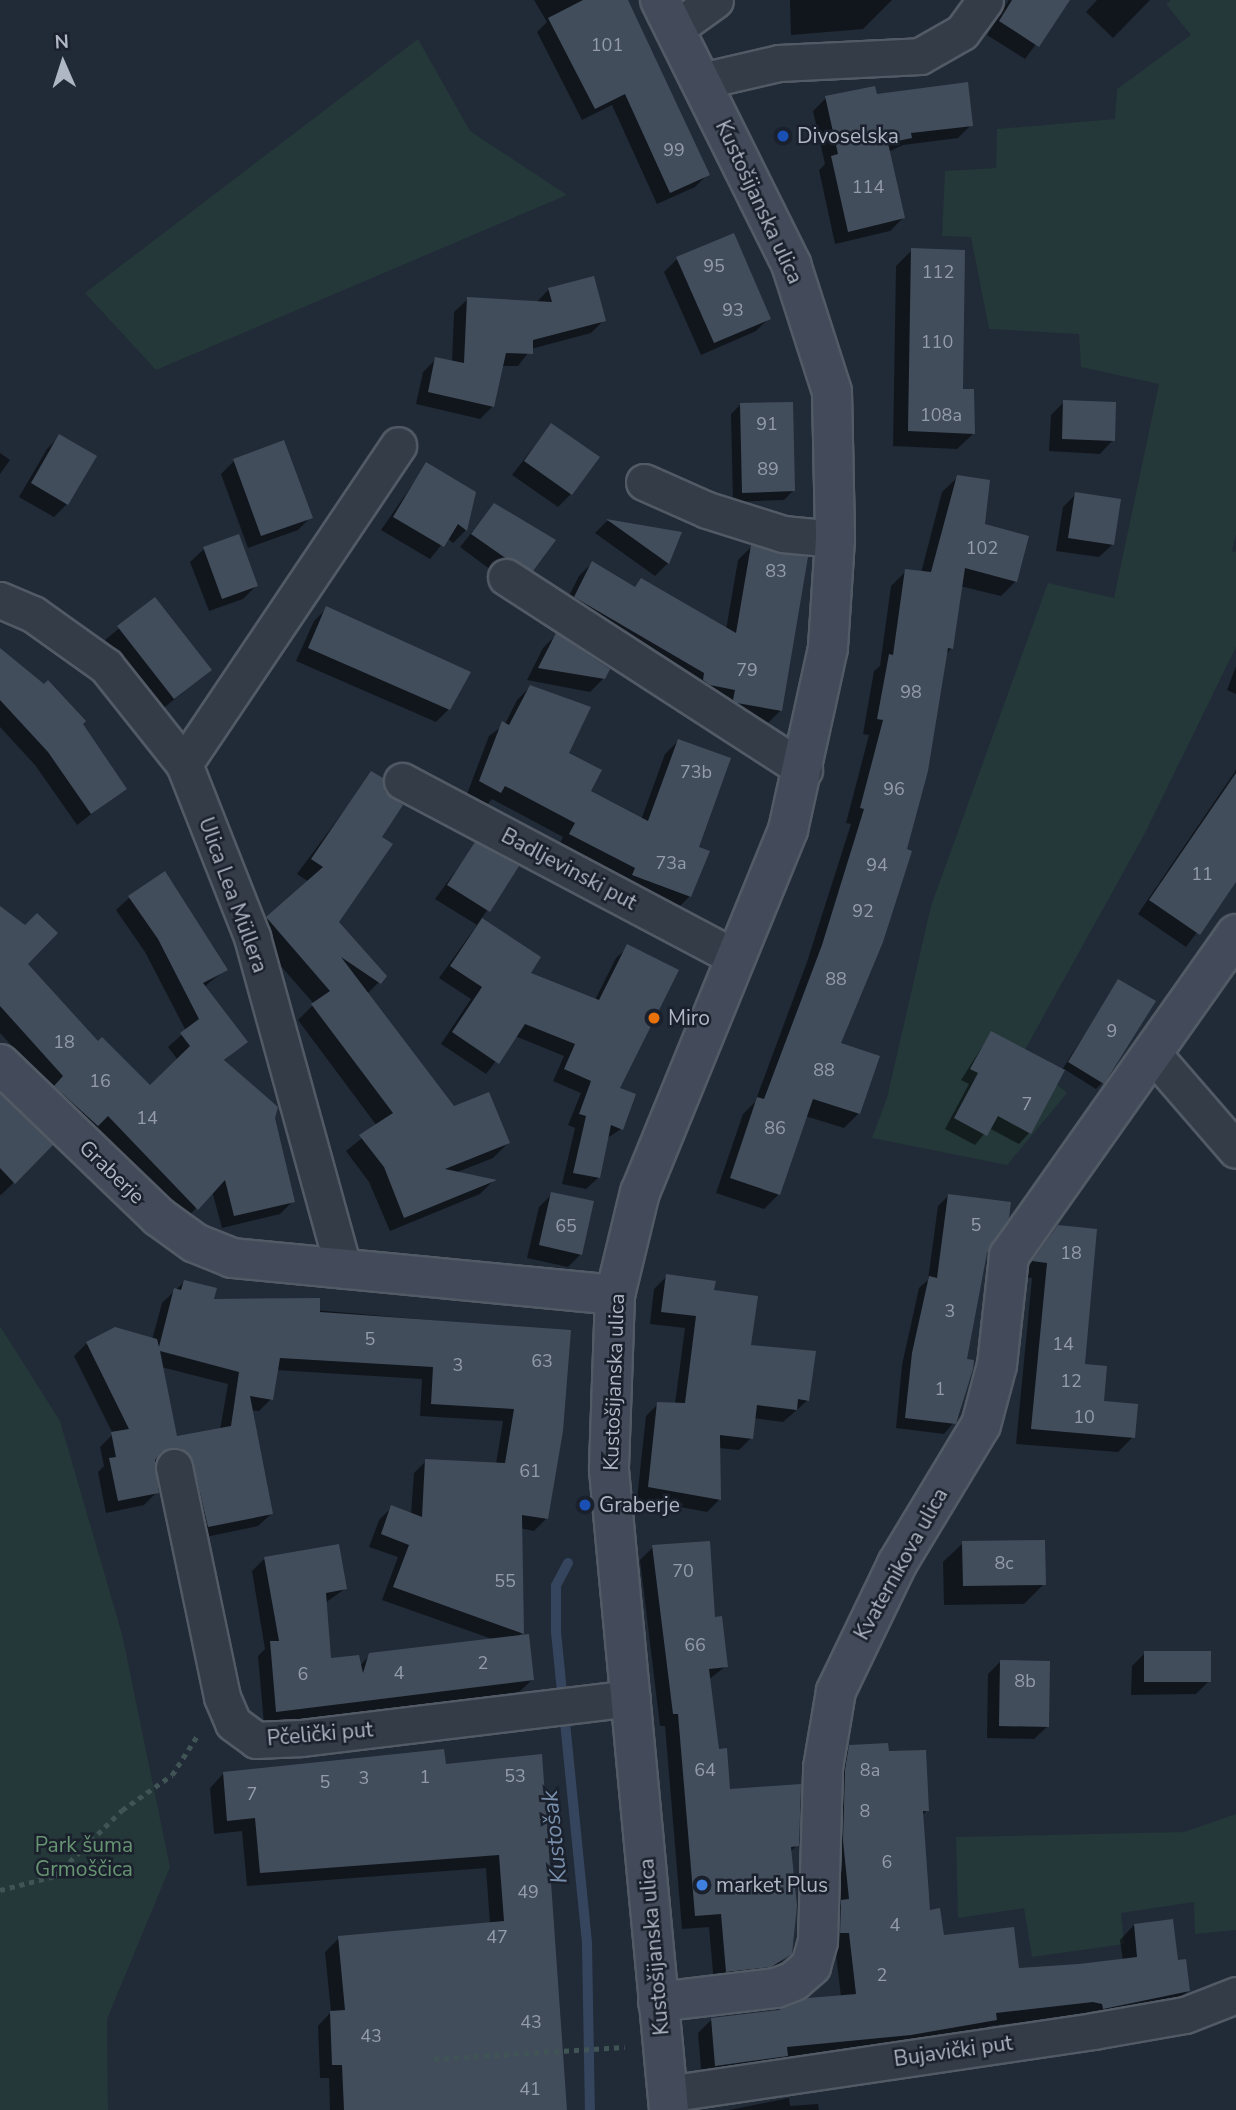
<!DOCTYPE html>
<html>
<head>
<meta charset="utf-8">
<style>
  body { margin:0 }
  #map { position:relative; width:1236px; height:2110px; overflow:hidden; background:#212a37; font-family:"Nunito Sans",sans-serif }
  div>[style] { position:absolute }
  .green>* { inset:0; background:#243739 }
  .shadow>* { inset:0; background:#0007 }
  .stream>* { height:10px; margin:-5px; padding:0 5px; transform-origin:5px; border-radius:5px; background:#35455e }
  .building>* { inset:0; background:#424d5c }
  .path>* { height:4.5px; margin-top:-2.25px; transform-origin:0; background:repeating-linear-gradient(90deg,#405355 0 5px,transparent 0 10px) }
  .roads { filter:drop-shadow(2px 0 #525a65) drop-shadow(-2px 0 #525a65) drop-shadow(0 2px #525a65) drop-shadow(0 -2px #525a65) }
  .street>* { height:35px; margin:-17.5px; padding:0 17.5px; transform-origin:17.5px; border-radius:17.5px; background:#343c48 }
  .secondary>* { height:38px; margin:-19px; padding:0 19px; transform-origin:19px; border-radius:19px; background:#434b5a }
  .dots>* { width:19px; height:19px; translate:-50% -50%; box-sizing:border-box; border:4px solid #1a212c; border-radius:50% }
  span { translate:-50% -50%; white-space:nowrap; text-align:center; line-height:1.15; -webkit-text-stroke:5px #1a212c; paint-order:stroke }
  .number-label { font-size:18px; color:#949caa }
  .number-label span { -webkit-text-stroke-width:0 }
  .poi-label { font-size:21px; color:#afb7c4 }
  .left { translate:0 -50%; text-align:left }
  .street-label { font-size:21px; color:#afb7c4 }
  .park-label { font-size:21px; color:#679472 }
  .water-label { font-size:23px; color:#788eab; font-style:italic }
  .north { position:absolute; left:28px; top:28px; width:70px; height:70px; -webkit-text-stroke:5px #1a212c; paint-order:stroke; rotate:357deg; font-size:19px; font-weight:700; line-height:28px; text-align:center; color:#afb7c4 }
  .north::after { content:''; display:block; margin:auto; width:24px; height:32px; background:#afb7c4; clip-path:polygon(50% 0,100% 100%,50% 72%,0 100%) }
</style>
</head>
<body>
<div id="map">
  <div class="green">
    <i style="clip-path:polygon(1171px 0,1236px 0,1236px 534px,1232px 551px,1236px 552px,1236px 647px,1144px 835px,1022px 1055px,1067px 1093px,1007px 1165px,872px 1138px,887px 1098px,931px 906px,1048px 583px,1114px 598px,1159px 384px,1081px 367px,1079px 334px,989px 329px,971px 237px,942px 236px,945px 171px,996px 168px,997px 129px,1115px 119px,1117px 89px,1191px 35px,1166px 4px)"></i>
    <i style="clip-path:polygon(418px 39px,470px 131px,567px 195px,156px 370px,85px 293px)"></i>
    <i style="clip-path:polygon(0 1326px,60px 1421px,122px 1634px,170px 1867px,107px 2019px,108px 2110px,0 2110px)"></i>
    <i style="clip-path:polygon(1236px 1814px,1236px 1930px,1195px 1934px,1194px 1902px,1121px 1913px,1124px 1944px,1032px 1957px,1024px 1908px,958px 1918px,956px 1837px,1184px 1832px)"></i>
  </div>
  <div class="shadow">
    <i style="clip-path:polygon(534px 0,626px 0,708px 174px,695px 187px,657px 204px,612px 105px,582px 120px,537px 32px,547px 22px)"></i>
    <i style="clip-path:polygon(790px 0,892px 0,863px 29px,791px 35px)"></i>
    <i style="clip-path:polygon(1009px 0,1068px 0,1025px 59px,987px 35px)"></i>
    <i style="clip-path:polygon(1097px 0,1150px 0,1113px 38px,1086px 12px)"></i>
    <i style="clip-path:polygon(876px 96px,971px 125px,958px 138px,903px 145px,888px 152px,903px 218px,890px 231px,835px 244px,819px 170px,825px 164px,813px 111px,826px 98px)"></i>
    <i style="clip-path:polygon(912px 250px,973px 434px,957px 449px,893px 446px,896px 266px)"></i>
    <i style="clip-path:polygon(677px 259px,769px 318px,756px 331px,701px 355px,664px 272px)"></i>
    <i style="clip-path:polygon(549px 289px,604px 320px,591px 333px,531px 349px,518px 366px,501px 366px,493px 406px,480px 419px,416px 404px,423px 372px,436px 359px,452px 362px,454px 312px,468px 299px,536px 303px)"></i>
    <i style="clip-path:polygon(1064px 402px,1113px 440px,1100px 454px,1049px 451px,1051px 415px)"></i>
    <i style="clip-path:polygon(741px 404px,793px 491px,784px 500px,733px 502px,731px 414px)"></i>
    <i style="clip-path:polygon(551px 425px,571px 494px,558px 507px,512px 475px)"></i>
    <i style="clip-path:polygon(60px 436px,67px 504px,54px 517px,19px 497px,47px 449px)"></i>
    <i style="clip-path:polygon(0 453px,10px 460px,0 474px)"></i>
    <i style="clip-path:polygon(234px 461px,311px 517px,298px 530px,248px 548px,221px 474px)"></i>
    <i style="clip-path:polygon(426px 465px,466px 530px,453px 543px,447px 538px,430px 559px,381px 530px)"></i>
    <i style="clip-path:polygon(958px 477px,1016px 581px,1001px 596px,960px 586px,952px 648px,946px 654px,839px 1045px,859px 1113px,844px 1128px,805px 1116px,779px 1194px,764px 1209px,716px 1193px,743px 1114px,755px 1102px,807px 962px,851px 824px,846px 823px,869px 735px,863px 734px,874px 671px,880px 666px,891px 586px,906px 571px,921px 573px,942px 492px)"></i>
    <i style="clip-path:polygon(1076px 494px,1113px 544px,1099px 557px,1056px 551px,1063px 507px)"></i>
    <i style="clip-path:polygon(494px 505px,532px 570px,519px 583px,491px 570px,460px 547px)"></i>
    <i style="clip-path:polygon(607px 521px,679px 533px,668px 563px,655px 576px,595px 533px)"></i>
    <i style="clip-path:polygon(238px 536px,256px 586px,243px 599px,209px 611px,190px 562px,204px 549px)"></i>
    <i style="clip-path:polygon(751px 547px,781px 710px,768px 723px,724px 715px,562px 610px,579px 576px,592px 563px,634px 588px,642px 580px,726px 630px,738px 560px)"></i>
    <i style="clip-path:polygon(155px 599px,210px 670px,160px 711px,105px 640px)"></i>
    <i style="clip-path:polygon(327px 608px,449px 709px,436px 722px,296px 661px,314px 621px)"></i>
    <i style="clip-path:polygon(556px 635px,604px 678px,590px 692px,527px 680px,543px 648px)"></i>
    <i style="clip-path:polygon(0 650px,80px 724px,125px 788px,77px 825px,35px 765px,0 727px)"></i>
    <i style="clip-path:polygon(1236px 666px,1236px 694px,1227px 690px)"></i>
    <i style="clip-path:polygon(530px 687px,588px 792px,641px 820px,665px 754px,678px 741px,696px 848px,690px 896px,677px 909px,558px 847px,563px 837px,492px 799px,487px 805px,467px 794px,489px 736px,505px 724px,517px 700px)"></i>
    <i style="clip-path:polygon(1236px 770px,1236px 879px,1186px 947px,1138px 914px)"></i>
    <i style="clip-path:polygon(372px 773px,379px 837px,337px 922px,385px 976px,367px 994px,453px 1108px,508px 1143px,493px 1158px,455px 1173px,493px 1181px,480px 1194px,390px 1231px,369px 1182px,346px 1151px,377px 1126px,298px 1020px,314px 1004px,252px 933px,309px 882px,297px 874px)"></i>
    <i style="clip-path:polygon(474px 846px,513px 873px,481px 919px,539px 958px,528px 973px,595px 1000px,616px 958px,628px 947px,617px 1089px,621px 1129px,606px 1139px,598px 1178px,586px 1189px,562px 1184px,575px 1128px,568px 1125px,581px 1093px,553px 1081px,564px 1056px,515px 1036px,486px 1074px,441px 1044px,471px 999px,439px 978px,477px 925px,435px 899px)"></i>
    <i style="clip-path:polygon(129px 898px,226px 969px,204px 987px,246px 1041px,224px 1061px,273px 1118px,293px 1201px,280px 1214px,222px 1228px,212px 1191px,184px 1221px,94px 1127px,84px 1137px,52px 1090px,0 1033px,0 908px,26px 964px,98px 1043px,150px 1087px,178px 1060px,168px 1047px,186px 1031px,145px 952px,116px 910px)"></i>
    <i style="clip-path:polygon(1118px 981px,1102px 1083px,1096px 1089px,1064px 1069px,1029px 1133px,1019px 1144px,989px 1128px,975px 1145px,945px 1129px,969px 1084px,961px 1080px,991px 1033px,1062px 1070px)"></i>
    <i style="clip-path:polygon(0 1097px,51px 1146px,1px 1195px,0 1194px)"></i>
    <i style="clip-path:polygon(552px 1194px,581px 1254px,568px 1267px,527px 1258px,539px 1207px)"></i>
    <i style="clip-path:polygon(949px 1195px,986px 1252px,965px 1361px,972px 1368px,959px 1416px,944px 1434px,896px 1428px,902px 1365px,919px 1288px,928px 1280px,938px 1206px)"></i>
    <i style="clip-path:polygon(1058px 1227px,1083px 1366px,1102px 1403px,1133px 1437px,1118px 1452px,1016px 1444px,1032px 1278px,1019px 1276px)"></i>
    <i style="clip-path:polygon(667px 1276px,712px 1292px,749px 1346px,808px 1400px,783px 1422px,753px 1418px,751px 1438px,739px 1450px,719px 1448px,719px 1500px,707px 1512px,637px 1499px,646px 1416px,658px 1404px,675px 1404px,685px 1328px,650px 1324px,654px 1289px)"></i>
    <i style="clip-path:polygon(evenodd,184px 1282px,212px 1301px,569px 1332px,547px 1518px,534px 1531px,520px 1528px,522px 1633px,518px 1637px,533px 1679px,519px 1692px,264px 1724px,258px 1656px,265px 1649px,252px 1571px,265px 1558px,346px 1588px,325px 1603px,330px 1660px,360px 1666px,370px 1655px,495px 1640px,382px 1600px,398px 1557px,369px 1547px,379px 1520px,392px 1507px,411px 1514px,414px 1473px,426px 1461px,496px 1464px,503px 1421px,420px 1416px,422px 1379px,276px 1370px,271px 1399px,259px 1411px,251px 1410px,271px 1514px,258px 1526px,196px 1539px,167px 1459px,154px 1462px,157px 1492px,144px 1505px,106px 1513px,98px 1472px,104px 1466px,100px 1447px,113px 1434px,74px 1356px,87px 1343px,152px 1340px,162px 1303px,184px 1282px,161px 1367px,228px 1384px,220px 1430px,176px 1438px,161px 1367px)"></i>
    <i style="clip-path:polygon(963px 1543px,1044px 1584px,1024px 1604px,944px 1605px,943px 1562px)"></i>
    <i style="clip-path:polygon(653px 1547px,713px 1619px,726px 1666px,708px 1680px,717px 1751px,729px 1791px,797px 1845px,790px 1852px,794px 1937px,790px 1953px,768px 1974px,714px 1984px,709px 1927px,682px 1929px,665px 1726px,660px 1726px,640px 1560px)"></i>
    <i style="clip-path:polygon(1145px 1653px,1209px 1681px,1196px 1694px,1131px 1695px,1132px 1666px)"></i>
    <i style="clip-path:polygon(1001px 1661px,1048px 1726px,1034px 1739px,987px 1738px,988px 1674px)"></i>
    <i style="clip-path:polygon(850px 1747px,887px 1752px,927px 1810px,922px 1816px,928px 1912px,942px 1937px,1018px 1970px,1123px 1961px,1120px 1940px,1134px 1925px,1176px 1962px,1188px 1991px,1174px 2005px,989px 2026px,982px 2033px,896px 2048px,782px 2059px,772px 2069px,702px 2080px,698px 2033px,712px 2019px,779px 2011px,841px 1997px,835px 1946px,836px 1761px)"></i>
    <i style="clip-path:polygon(540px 1756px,565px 2110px,330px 2110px,329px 2078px,320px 2078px,318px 2026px,331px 2012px,325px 1952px,339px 1938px,490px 1924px,486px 1868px,247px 1886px,242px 1831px,214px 1834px,210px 1788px,223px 1774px,444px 1766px)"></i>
    <i style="clip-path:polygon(789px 2098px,790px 2106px,818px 2104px,819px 2110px,729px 2110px)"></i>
  </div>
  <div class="stream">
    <i style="left:568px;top:1563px;width:26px;rotate:118deg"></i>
    <i style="left:556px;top:1586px;width:46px;rotate:90deg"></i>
    <i style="left:556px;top:1632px;width:314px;rotate:84.3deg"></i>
    <i style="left:587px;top:1944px;width:166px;rotate:89deg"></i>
  </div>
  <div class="building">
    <i style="clip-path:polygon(583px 0,628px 0,710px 175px,670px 193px,625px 94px,595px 109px,548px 18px)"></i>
    <i style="clip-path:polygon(1012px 0,1070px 0,1039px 47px,999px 21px)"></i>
    <i style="clip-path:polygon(968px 82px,973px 126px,911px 133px,912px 138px,888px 143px,905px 218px,848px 232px,831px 156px,838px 154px,825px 96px,875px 86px,877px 94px)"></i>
    <i style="clip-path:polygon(734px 233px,771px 319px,714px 343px,676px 257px)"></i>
    <i style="clip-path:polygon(911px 248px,965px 250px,963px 389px,974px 389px,975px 434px,908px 431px)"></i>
    <i style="clip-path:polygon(594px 276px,606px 321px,533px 340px,533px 354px,506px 353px,494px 407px,428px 392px,435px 357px,464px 363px,467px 297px,552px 302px,548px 288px)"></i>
    <i style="clip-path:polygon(1063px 400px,1116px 402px,1115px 441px,1062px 439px)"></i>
    <i style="clip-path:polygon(793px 402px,795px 491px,742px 493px,740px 403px)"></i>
    <i style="clip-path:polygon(551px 423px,600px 457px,572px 495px,524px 461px)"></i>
    <i style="clip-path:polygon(59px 434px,97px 456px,68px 505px,31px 483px)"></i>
    <i style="clip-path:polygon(284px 440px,313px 518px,261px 536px,233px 459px)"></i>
    <i style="clip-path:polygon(426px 462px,476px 492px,467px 531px,458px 524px,444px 547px,393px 517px)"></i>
    <i style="clip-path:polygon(957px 475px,990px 480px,985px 524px,1029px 536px,1017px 582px,965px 568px,953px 649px,948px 648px,928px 771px,907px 849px,912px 851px,883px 942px,841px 1043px,880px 1056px,860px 1114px,813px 1099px,780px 1195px,730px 1178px,757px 1097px,764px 1099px,822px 945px,864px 809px,860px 808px,883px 720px,877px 719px,889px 654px,893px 655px,905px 569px,931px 572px)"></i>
    <i style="clip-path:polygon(1075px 492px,1121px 499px,1114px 545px,1068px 538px)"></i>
    <i style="clip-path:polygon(494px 503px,556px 540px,533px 571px,504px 557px,471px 534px)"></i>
    <i style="clip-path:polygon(606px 519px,682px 532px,669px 564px)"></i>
    <i style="clip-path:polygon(239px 534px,258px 586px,222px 599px,203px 547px)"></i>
    <i style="clip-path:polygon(751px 545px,808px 557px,782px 711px,737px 703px,733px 700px,735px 690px,710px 685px,703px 680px,704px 673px,574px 597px,592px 561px,635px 587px,641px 578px,736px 633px)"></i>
    <i style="clip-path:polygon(155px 597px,212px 670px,174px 699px,117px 626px)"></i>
    <i style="clip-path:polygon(326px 606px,471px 672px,450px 710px,308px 648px)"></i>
    <i style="clip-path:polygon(556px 633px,610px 669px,605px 679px,538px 668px)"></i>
    <i style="clip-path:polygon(0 648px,44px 684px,48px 680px,86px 721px,83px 724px,127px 789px,91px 814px,48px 752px,0 700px)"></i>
    <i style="clip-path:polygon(530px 685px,591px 707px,569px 753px,602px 770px,591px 791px,648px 821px,678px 739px,731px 758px,699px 847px,710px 851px,691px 897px,632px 875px,635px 868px,569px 834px,575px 823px,505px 786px,501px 793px,479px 781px,502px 721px,509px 725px)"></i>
    <i style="clip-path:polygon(371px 771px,383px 778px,385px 792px,403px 805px,382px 837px,393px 844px,339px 922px,387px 976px,381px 984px,341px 957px,454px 1106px,489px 1092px,510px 1143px,445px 1169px,497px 1180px,404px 1218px,384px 1167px,359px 1135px,393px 1113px,311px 1004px,330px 991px,266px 917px,323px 867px,311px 859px)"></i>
    <i style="clip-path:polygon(1236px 773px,1236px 882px,1200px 935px,1149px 900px)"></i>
    <i style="clip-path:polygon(475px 842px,519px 866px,490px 912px,447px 885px)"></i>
    <i style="clip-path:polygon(165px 871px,228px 970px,203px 983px,248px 1042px,224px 1060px,278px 1107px,275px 1118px,295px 1202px,234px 1216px,225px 1180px,198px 1210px,108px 1116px,98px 1126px,54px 1086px,63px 1076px,0 1006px,0 906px,25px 925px,37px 913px,58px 933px,28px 964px,98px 1041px,102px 1037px,150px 1085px,190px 1046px,180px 1033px,199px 1019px,158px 939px,128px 896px)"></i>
    <i style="clip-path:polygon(482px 918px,541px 957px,531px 973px,599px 1000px,627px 944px,679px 970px,620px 1088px,636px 1094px,623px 1130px,611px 1125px,600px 1178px,573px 1173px,586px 1116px,579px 1114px,591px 1081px,564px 1069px,575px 1044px,525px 1024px,499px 1064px,452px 1032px,482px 987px,450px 966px)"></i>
    <i style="clip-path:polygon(1118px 979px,1156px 1001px,1104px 1084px,1068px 1062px)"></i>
    <i style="clip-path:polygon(991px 1031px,1065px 1070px,1031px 1134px,998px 1116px,987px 1136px,954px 1118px,978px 1073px,970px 1069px)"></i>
    <i style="clip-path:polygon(0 1094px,53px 1145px,15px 1184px,0 1168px)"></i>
    <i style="clip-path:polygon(551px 1192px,594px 1201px,582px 1255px,539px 1245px)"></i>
    <i style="clip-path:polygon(948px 1194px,1011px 1202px,1009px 1218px,987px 1253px,967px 1359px,974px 1360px,973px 1369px,956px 1424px,905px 1418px,912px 1353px,929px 1276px,937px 1278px)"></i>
    <i style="clip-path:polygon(1058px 1225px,1097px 1229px,1085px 1364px,1107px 1366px,1104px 1401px,1138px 1404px,1135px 1438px,1031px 1429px,1047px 1263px,1032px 1261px)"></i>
    <i style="clip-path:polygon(666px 1274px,716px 1281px,714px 1290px,758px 1296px,751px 1345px,816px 1351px,809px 1401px,798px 1399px,797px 1410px,757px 1405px,753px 1439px,720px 1435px,721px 1500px,648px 1487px,657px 1402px,685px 1403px,696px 1316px,661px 1312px)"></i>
    <i style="clip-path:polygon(evenodd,184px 1280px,217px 1288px,214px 1299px,320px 1298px,320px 1312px,571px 1330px,563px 1431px,548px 1519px,522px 1515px,524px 1634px,393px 1587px,409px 1545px,381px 1534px,391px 1505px,422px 1517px,425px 1459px,505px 1463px,514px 1409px,431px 1404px,433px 1367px,280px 1358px,273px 1400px,250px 1396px,273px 1514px,208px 1527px,193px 1462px,180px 1448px,161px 1452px,155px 1460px,159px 1493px,118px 1501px,109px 1458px,116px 1457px,111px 1432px,129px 1429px,86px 1342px,115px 1327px,157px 1339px,159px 1347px,174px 1288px,181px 1290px,184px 1280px,160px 1351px,239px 1372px,231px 1426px,177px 1436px,160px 1351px)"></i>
    <i style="clip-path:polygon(1045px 1540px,1046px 1585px,963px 1586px,962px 1541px)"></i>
    <i style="clip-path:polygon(710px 1541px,715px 1617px,722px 1616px,728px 1667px,709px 1669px,719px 1749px,727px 1748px,730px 1789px,801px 1784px,799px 1846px,791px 1847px,797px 1906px,792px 1954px,771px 1967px,726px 1972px,721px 1914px,695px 1916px,678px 1714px,673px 1714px,652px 1545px)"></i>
    <i style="clip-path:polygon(339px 1544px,347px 1589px,326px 1593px,331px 1658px,359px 1655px,363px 1673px,369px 1653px,529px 1634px,534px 1680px,276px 1712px,270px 1641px,279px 1641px,264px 1557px)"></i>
    <i style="clip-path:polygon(1144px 1651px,1211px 1651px,1211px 1682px,1144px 1682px)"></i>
    <i style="clip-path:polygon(1000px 1660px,1050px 1661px,1049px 1727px,999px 1726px)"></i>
    <i style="clip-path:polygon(888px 1743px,889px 1751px,926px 1750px,929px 1811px,923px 1811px,930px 1910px,940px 1908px,944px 1935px,1014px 1927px,1019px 1968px,1079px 1964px,1137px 1957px,1134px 1924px,1173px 1919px,1178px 1960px,1186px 1959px,1190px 1991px,1103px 2009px,1102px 2004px,1093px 2002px,996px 2013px,997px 2020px,911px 2035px,787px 2047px,788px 2056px,715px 2066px,711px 2018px,779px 2010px,808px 1998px,856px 1994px,849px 1933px,840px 1933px,841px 1900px,849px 1899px,843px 1841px,845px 1770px,849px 1745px)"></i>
    <i style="clip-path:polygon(444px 1749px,446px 1764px,542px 1754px,567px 2110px,344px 2110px,342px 2065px,332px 2065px,330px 2011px,345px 2010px,338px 1936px,504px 1921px,499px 1855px,260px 1873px,255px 1818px,227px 1821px,223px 1772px)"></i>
  </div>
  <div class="path">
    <i style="left:0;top:1890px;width:57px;rotate:-14.3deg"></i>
    <i style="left:55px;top:1876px;width:94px;rotate:-44.6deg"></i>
    <i style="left:122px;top:1810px;width:61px;rotate:-35deg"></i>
    <i style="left:172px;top:1775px;width:50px;rotate:-57.3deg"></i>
    <i style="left:434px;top:2059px;width:191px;rotate:-3.6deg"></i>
  </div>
  <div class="roads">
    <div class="street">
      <i style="left:676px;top:28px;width:48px;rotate:-35.7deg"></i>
      <i style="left:701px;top:81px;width:80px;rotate:-13deg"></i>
      <i style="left:779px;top:63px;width:141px;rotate:-2.8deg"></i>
      <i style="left:920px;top:56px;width:48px;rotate:-29.7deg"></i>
      <i style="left:962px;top:32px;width:39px;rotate:-54deg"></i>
      <i style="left:644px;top:482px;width:69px;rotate:24deg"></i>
      <i style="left:707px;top:510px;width:80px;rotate:17.5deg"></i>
      <i style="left:783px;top:534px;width:52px;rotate:5.5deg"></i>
      <i style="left:506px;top:577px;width:355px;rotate:32.9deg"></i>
      <i style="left:0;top:600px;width:36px;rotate:23deg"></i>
      <i style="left:33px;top:614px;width:90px;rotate:35.5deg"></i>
      <i style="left:106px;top:666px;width:125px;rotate:51.5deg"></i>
      <i style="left:184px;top:764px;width:186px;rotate:68.5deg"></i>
      <i style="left:252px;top:937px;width:345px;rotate:74.6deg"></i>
      <i style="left:184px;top:764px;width:384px;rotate:-56.1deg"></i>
      <i style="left:402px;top:781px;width:377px;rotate:27.9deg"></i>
      <i style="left:1152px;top:1053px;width:128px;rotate:49.1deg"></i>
      <i style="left:174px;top:1467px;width:235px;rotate:78.2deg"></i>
      <i style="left:222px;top:1697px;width:28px;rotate:67deg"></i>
      <i style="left:233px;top:1723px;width:29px;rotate:36deg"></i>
      <i style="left:256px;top:1740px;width:45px;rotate:-2.5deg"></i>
      <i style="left:301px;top:1738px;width:333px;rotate:-6.9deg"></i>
      <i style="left:667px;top:2094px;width:431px;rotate:-8.4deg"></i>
      <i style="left:1093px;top:2031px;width:93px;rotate:-9.9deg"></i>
      <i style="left:1185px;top:2015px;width:55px;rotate:-21.4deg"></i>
    </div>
    <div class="secondary">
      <i style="left:660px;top:0;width:295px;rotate:63.6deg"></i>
      <i style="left:791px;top:264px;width:134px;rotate:72.2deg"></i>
      <i style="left:832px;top:392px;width:147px;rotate:88.8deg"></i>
      <i style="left:835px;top:539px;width:109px;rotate:93.7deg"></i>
      <i style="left:828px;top:648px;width:186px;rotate:102.4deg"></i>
      <i style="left:788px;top:830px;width:391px;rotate:112.2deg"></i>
      <i style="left:640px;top:1192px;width:106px;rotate:103.6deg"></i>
      <i style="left:615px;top:1295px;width:175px;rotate:92deg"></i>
      <i style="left:609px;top:1470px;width:643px;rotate:84.64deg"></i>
      <i style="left:0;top:1064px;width:221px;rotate:43.9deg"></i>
      <i style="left:159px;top:1217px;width:44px;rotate:35.8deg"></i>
      <i style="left:195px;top:1243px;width:40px;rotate:22deg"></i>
      <i style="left:232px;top:1258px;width:385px;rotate:5.5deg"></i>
      <i style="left:658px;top:2002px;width:119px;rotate:-6.8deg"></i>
      <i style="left:776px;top:1988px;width:19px;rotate:-21deg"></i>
      <i style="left:794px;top:1981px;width:23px;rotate:-41deg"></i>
      <i style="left:811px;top:1966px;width:26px;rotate:-74deg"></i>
      <i style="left:818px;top:1941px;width:173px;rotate:-88.3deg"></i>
      <i style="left:823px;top:1768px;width:78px;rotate:-80.4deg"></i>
      <i style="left:836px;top:1691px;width:141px;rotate:-64.3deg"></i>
      <i style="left:897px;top:1564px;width:162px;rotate:-58.9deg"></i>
      <i style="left:981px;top:1425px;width:62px;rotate:-75.1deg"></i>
      <i style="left:997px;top:1365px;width:110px;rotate:-83.7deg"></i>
      <i style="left:1009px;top:1256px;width:394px;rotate:-54.8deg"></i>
    </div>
  </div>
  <div class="dots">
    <i style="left:783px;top:136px;background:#1a4fb4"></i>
    <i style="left:654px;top:1018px;background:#e8710a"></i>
    <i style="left:585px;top:1505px;background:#1a4fb4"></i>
    <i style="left:702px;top:1885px;background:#3f7fe0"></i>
  </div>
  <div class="number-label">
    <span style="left:607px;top:45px">101</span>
    <span style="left:674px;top:150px">99</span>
    <span style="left:868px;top:187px">114</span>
    <span style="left:714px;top:266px">95</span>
    <span style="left:938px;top:272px">112</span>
    <span style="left:733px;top:310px">93</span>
    <span style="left:937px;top:342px">110</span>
    <span style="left:941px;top:415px">108a</span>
    <span style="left:767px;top:424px">91</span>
    <span style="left:768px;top:469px">89</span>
    <span style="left:982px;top:548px">102</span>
    <span style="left:776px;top:571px">83</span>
    <span style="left:747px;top:670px">79</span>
    <span style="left:911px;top:692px">98</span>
    <span style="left:696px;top:772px">73b</span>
    <span style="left:894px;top:789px">96</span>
    <span style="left:671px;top:863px">73a</span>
    <span style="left:877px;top:865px">94</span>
    <span style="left:1202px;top:874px">11</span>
    <span style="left:863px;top:911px">92</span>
    <span style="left:836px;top:979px">88</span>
    <span style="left:1112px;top:1031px">9</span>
    <span style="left:64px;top:1042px">18</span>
    <span style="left:824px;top:1070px">88</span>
    <span style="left:100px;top:1081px">16</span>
    <span style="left:1027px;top:1104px">7</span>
    <span style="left:147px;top:1118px">14</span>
    <span style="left:775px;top:1128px">86</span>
    <span style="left:976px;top:1225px">5</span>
    <span style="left:566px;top:1226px">65</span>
    <span style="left:1071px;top:1253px">18</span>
    <span style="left:950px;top:1311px">3</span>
    <span style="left:370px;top:1339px">5</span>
    <span style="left:1063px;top:1344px">14</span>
    <span style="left:542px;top:1361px">63</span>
    <span style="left:458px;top:1365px">3</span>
    <span style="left:1071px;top:1381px">12</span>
    <span style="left:940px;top:1389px">1</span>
    <span style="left:1084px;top:1417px">10</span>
    <span style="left:530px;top:1471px">61</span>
    <span style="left:1004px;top:1563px">8c</span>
    <span style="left:683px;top:1571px">70</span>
    <span style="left:505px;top:1581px">55</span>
    <span style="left:695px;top:1645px">66</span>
    <span style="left:483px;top:1663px">2</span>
    <span style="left:399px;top:1673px">4</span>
    <span style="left:303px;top:1674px">6</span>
    <span style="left:1025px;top:1681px">8b</span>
    <span style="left:705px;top:1770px">64</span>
    <span style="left:870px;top:1770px">8a</span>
    <span style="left:515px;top:1776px">53</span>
    <span style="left:425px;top:1777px">1</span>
    <span style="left:364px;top:1778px">3</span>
    <span style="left:325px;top:1782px">5</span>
    <span style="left:252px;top:1794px">7</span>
    <span style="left:865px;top:1811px">8</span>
    <span style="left:887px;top:1862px">6</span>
    <span style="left:528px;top:1892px">49</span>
    <span style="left:895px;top:1925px">4</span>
    <span style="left:497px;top:1937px">47</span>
    <span style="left:882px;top:1975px">2</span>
    <span style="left:531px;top:2022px">43</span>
    <span style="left:371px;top:2036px">43</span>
    <span style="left:530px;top:2089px">41</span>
  </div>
  <div class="poi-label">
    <span class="left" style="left:797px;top:136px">Divoselska</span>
    <span class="left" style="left:668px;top:1018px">Miro</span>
    <span class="left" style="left:599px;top:1505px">Graberje</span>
    <span class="left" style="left:716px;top:1885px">market Plus</span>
  </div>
  <div class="street-label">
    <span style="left:759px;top:202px;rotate:65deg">Kustošijanska ulica</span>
    <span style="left:569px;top:869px;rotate:28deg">Badljevinski put</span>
    <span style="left:233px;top:895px;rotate:70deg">Ulica Lea Müllera</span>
    <span style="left:112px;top:1172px;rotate:44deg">Graberje</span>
    <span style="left:614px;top:1382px;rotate:-88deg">Kustošijanska ulica</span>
    <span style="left:901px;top:1564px;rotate:-61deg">Kvaternikova ulica</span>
    <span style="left:320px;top:1734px;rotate:-5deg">Pčelički put</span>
    <span style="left:654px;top:1947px;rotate:-95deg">Kustošijanska ulica</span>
    <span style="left:953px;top:2051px;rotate:-8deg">Bujavički put</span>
  </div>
  <div class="park-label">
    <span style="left:84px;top:1857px">Park šuma<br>Grmoščica</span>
  </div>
  <div class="water-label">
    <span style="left:555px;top:1837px;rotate:-96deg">Kustošak</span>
  </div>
  <div class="north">N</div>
</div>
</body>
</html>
